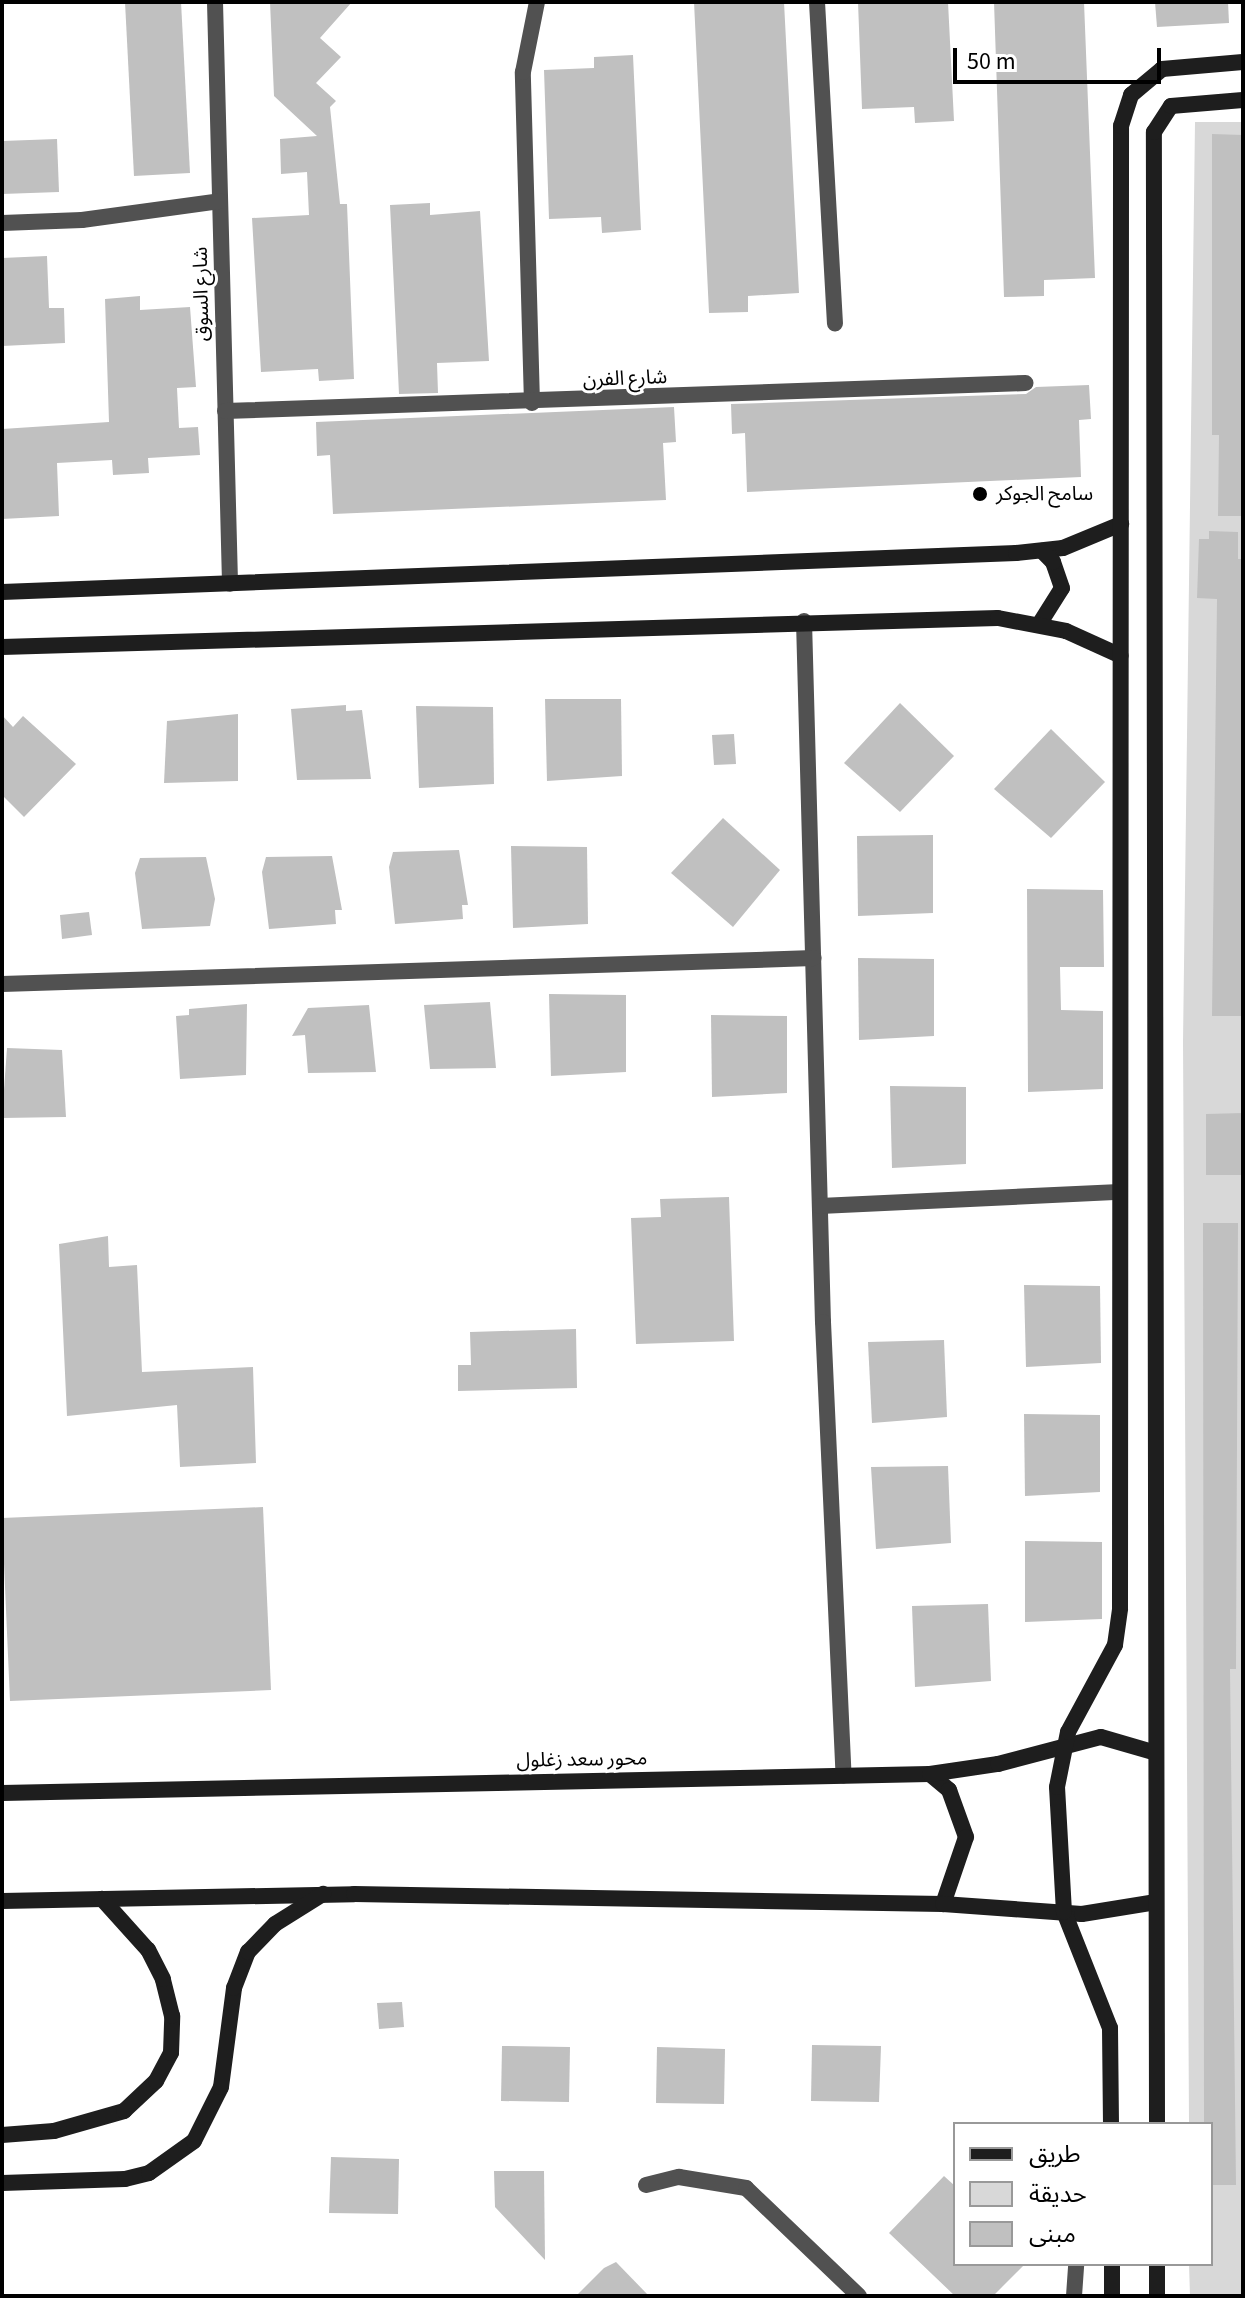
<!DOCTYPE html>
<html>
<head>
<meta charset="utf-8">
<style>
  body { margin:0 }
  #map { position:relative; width:1245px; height:2298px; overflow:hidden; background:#fff; font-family:"Source Sans 3","Noto Sans Arabic",sans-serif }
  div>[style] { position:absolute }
  .green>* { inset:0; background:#d8d8d8 }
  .building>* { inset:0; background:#c0c0c0 }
  .street>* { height:16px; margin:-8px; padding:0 8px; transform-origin:8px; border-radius:8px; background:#515151 }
  .secondary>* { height:16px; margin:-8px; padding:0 8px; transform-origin:8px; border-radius:8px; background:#1e1e1e }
  .dots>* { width:22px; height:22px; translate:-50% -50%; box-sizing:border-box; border:4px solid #fff; border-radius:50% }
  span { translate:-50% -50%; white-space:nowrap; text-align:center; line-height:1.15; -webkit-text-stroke:6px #fff; paint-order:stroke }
  .street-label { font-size:20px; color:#000 }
  .poi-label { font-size:20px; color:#000 }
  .left { translate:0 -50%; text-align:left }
  .frame { position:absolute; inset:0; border:4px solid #000; pointer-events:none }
  .legend { position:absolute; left:953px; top:2122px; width:260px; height:144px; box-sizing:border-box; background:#fff; border:2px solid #999; margin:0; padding:10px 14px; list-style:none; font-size:24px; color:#000 }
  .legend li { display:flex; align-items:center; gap:16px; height:40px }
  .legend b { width:40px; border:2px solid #999 }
  .scale { position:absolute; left:953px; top:48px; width:208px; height:36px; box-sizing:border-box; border:4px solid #000; border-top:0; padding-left:10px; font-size:24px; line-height:28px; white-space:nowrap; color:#000; -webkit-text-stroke:6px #fff; paint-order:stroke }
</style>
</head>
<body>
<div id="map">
  <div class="green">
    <i style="clip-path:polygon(1195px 122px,1243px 122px,1243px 2296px,1190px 2296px,1189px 2264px,1211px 2264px,1211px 2124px,1189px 2124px,1183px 1042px)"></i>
  </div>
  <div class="building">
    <i style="clip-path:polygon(125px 2px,181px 2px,190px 173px,134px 176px)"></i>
    <i style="clip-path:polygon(270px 2px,352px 2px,320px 38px,341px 57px,316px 83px,336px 101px,330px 107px,340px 204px,347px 204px,354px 379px,319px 381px,318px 369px,261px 372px,252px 218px,309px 215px,307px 172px,281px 174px,280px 139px,317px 136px,274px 96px)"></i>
    <i style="clip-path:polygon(694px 2px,784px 2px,799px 293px,748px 296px,748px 312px,709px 313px)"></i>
    <i style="clip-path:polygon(858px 2px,948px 2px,954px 121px,915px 123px,914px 107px,862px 109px)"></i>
    <i style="clip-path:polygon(994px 2px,1084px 2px,1095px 278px,1044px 280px,1044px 296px,1004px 297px)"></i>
    <i style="clip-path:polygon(1155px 2px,1228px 2px,1229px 23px,1157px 27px)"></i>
    <i style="clip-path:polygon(633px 55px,641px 230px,602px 233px,601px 217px,549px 219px,544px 70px,594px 68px,594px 57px)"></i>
    <i style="clip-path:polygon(1212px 134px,1243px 135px,1243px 516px,1218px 516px,1219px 435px,1212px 435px)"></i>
    <i style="clip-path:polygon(57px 139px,59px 192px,2px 194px,2px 141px)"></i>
    <i style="clip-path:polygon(430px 203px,430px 215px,480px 211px,489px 361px,437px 363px,438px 393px,399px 394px,390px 205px)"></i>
    <i style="clip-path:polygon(47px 256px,49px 308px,64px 308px,65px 343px,2px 346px,2px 258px)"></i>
    <i style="clip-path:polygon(140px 296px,140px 310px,190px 307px,196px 387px,177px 388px,179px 428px,198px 427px,200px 455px,148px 458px,149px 473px,113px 475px,112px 460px,57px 463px,59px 516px,2px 519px,2px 429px,109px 422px,105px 299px)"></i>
    <i style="clip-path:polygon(1089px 385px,1091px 419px,1079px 420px,1081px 477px,747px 492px,745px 433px,732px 434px,731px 404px,1026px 394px,1036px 387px)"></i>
    <i style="clip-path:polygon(674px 407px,676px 442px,663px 443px,666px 500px,333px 514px,330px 455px,317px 456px,316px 422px)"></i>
    <i style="clip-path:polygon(1209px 531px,1238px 532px,1238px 559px,1243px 559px,1243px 1016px,1212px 1016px,1217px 599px,1197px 598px,1199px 539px,1209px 539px)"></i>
    <i style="clip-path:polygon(545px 699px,621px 699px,622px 776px,547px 781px)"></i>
    <i style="clip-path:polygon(900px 703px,954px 756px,900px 812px,844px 763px)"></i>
    <i style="clip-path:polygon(346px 705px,346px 711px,362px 710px,371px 779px,297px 780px,291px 709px)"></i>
    <i style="clip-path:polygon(416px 706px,493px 707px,494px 784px,419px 788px)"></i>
    <i style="clip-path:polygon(238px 714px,238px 781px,164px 783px,167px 721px)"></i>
    <i style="clip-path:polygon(2px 715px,13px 727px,23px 716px,76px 764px,24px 817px,2px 795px)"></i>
    <i style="clip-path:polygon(1051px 729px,1105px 782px,1051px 838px,994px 789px)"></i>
    <i style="clip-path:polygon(734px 734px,736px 764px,714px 765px,712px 735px)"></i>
    <i style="clip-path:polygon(723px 818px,780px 870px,733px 927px,671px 873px)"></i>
    <i style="clip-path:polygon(933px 835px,933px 913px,858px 916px,857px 836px)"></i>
    <i style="clip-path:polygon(511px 846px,587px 847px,588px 924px,513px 928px)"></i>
    <i style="clip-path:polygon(459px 850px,468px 905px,462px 905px,463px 919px,395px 924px,389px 867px,393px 852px)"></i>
    <i style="clip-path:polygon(332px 856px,342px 910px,335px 910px,336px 924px,269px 929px,262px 872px,266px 857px)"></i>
    <i style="clip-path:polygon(206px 857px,215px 899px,210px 926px,142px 929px,135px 873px,140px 858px)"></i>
    <i style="clip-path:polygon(1027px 889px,1103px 890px,1104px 967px,1060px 967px,1061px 1010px,1103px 1011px,1103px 1089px,1028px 1092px)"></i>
    <i style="clip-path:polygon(89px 912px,92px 935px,62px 939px,60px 915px)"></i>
    <i style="clip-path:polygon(858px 958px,934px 959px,934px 1036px,859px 1040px)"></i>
    <i style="clip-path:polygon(549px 994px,626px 995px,626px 1072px,551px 1076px)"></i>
    <i style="clip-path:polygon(490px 1002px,496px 1068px,430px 1069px,424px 1005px)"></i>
    <i style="clip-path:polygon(247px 1004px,246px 1075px,180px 1079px,176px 1016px,189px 1015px,189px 1009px)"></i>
    <i style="clip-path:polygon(369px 1005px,376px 1072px,308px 1073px,305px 1035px,292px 1036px,308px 1008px)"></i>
    <i style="clip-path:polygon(711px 1015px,787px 1016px,787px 1093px,712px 1097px)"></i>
    <i style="clip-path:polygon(7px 1048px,62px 1050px,66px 1117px,2px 1118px)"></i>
    <i style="clip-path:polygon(890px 1086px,966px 1087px,966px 1164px,892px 1168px)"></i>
    <i style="clip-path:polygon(1243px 1113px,1243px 1175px,1206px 1175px,1206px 1114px)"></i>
    <i style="clip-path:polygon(729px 1197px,734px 1341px,636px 1344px,631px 1218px,661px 1217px,660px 1199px)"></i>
    <i style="clip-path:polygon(1203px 1223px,1238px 1223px,1236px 1669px,1230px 1669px,1236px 2185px,1211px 2185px,1211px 2124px,1204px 2124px)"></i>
    <i style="clip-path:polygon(108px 1236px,109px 1267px,137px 1265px,142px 1372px,253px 1367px,256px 1463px,180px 1467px,177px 1405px,67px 1416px,59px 1244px)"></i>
    <i style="clip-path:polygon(1024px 1285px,1100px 1286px,1101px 1363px,1026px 1367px)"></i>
    <i style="clip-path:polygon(576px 1329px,577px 1388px,458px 1391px,458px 1365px,471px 1365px,470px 1332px)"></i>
    <i style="clip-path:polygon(944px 1340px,947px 1417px,872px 1423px,868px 1342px)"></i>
    <i style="clip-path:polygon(1024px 1414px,1100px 1415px,1100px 1492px,1025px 1496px)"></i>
    <i style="clip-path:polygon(948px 1466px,951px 1543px,876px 1549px,871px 1467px)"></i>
    <i style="clip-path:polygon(263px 1507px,271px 1690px,10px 1701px,2px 1518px)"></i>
    <i style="clip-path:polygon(1025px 1541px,1102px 1542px,1102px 1619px,1025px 1622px)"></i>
    <i style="clip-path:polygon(988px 1604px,991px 1681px,915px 1687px,912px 1606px)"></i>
    <i style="clip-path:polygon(402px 2002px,404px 2027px,379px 2029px,377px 2003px)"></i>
    <i style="clip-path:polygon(812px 2045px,881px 2046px,879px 2102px,811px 2101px)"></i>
    <i style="clip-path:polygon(502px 2046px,570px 2047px,569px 2102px,501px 2101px)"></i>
    <i style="clip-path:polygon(657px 2047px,725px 2049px,724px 2104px,656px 2103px)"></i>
    <i style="clip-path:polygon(331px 2157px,399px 2159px,398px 2214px,329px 2213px)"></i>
    <i style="clip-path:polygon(494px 2171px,544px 2171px,545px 2260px,495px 2207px)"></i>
    <i style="clip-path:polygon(944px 2176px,955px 2186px,955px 2264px,1025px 2264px,993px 2296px,955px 2296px,889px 2233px)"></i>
    <i style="clip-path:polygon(616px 2262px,649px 2296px,576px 2296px,604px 2268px)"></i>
  </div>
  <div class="street">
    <i style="left:215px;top:2px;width:582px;rotate:88.52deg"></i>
    <i style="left:817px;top:2px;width:322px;rotate:86.8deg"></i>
    <i style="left:2px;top:223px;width:80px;rotate:-2.1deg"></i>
    <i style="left:82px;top:220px;width:139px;rotate:-7.8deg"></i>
    <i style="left:532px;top:403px;width:331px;rotate:-91.6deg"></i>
    <i style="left:523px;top:72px;width:71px;rotate:-78.7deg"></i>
    <i style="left:225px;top:411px;width:801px;rotate:-2deg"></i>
    <i style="left:804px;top:621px;width:701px;rotate:88.45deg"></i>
    <i style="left:823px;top:1322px;width:454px;rotate:87.4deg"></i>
    <i style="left:2px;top:984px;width:812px;rotate:-1.83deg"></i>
    <i style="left:820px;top:1206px;width:300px;rotate:-2.7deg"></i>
    <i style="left:646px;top:2185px;width:34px;rotate:-14deg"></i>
    <i style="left:679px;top:2177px;width:68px;rotate:9.3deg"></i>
    <i style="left:746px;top:2188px;width:156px;rotate:43.7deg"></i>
    <i style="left:1074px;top:2296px;width:32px;rotate:-86deg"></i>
  </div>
  <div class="secondary">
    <i style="left:2px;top:592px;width:1015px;rotate:-2.2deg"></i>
    <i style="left:1016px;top:553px;width:47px;rotate:-6.1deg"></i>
    <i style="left:1063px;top:548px;width:63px;rotate:-22.5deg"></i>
    <i style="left:1040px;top:623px;width:41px;rotate:-57.8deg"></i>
    <i style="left:1062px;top:588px;width:28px;rotate:-109deg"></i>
    <i style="left:1053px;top:562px;width:16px;rotate:-135deg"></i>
    <i style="left:2px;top:647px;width:996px;rotate:-1.67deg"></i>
    <i style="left:998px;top:618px;width:69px;rotate:10.8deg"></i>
    <i style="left:1066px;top:631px;width:60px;rotate:24.4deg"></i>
    <i style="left:930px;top:1774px;width:25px;rotate:40deg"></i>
    <i style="left:949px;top:1790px;width:50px;rotate:70.1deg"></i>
    <i style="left:966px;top:1837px;width:71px;rotate:108.9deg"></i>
    <i style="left:2px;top:1793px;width:928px;rotate:-1.17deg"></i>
    <i style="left:930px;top:1774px;width:69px;rotate:-8.4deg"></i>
    <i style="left:998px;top:1764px;width:106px;rotate:-14.7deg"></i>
    <i style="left:1101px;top:1737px;width:57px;rotate:16.2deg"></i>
    <i style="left:2px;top:1901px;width:352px;rotate:-1.1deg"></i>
    <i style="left:354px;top:1894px;width:589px;rotate:0.97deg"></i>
    <i style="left:943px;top:1904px;width:139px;rotate:4.1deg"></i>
    <i style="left:1082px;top:1914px;width:75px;rotate:-9.2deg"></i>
    <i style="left:1111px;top:2124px;width:96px;rotate:-90.6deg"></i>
    <i style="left:1110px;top:2028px;width:125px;rotate:-111.6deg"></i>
    <i style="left:1064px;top:1912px;width:125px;rotate:-93.2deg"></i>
    <i style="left:1057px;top:1787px;width:56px;rotate:-78.7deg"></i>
    <i style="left:1068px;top:1732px;width:99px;rotate:-61.6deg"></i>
    <i style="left:1115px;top:1645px;width:37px;rotate:-82deg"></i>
    <i style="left:1120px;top:1608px;width:1482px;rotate:-89.96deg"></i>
    <i style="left:1121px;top:126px;width:33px;rotate:-72deg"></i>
    <i style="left:1131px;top:95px;width:40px;rotate:-40deg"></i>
    <i style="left:1162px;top:69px;width:81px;rotate:-4.9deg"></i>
    <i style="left:1157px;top:2124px;width:1992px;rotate:-90.09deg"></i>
    <i style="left:1154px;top:132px;width:31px;rotate:-57deg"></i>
    <i style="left:1171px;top:106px;width:72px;rotate:-4.8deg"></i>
    <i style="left:2px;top:2135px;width:52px;rotate:-4.4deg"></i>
    <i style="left:54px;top:2131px;width:73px;rotate:-15.9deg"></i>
    <i style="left:124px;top:2111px;width:44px;rotate:-43.2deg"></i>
    <i style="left:156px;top:2081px;width:32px;rotate:-62deg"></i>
    <i style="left:171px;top:2053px;width:37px;rotate:-88deg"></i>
    <i style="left:172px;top:2016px;width:38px;rotate:-104deg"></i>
    <i style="left:163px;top:1979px;width:33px;rotate:-117deg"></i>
    <i style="left:148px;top:1950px;width:69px;rotate:-132deg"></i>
    <i style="left:2px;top:2183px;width:123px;rotate:-1.9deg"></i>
    <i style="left:125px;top:2179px;width:25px;rotate:-14deg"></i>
    <i style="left:149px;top:2173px;width:55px;rotate:-35.4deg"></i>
    <i style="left:194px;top:2141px;width:60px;rotate:-63.4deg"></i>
    <i style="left:221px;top:2087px;width:100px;rotate:-82.5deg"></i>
    <i style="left:234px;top:1988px;width:39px;rotate:-69deg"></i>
    <i style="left:248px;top:1952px;width:39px;rotate:-46deg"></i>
    <i style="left:275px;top:1924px;width:57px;rotate:-32deg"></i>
    <i style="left:1112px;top:2264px;width:32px;rotate:90deg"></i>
    <i style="left:1157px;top:2264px;width:32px;rotate:90deg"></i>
  </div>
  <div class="dots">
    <i style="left:980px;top:494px;background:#000"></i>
  </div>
  <div class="street-label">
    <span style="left:202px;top:294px;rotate:-91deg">شارع السوق</span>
    <span style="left:625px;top:379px;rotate:-2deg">شارع الفرن</span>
    <span style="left:582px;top:1760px;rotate:-1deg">محور سعد زغلول</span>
  </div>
  <div class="poi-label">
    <span class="left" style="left:996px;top:494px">سامح الجوكر</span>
  </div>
  <div class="frame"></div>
  <ul class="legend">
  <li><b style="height:10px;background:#1e1e1e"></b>طريق</li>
  <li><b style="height:22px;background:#d8d8d8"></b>حديقة</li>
  <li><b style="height:22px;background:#c0c0c0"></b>مبنى</li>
  </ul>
  <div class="scale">50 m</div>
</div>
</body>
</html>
